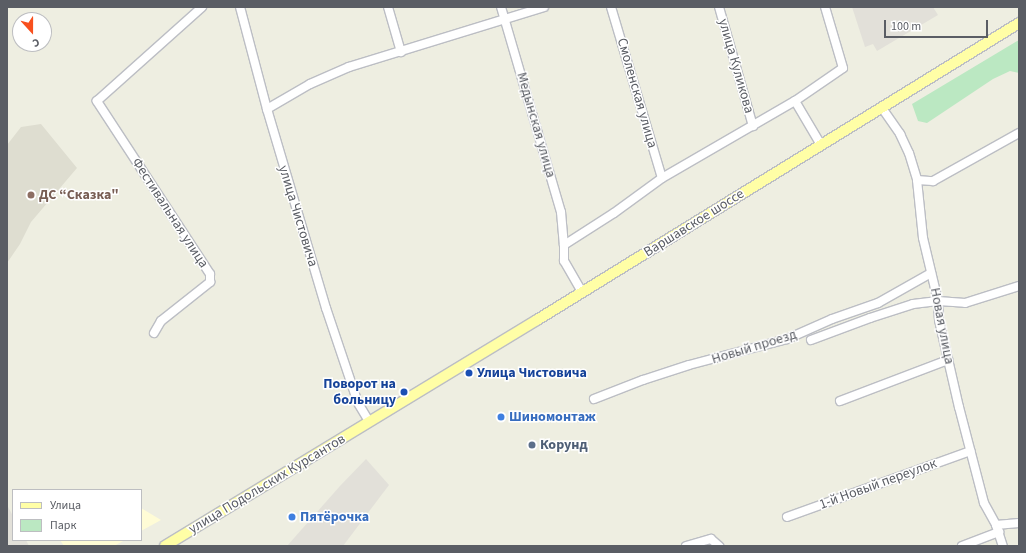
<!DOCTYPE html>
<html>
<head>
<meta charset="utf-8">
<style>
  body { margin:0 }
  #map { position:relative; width:1026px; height:553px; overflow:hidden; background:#eeeee1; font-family:"Source Sans 3",sans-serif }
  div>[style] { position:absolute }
  .commercial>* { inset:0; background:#fffcd6 }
  .industrial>* { inset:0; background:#e2e0d9 }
  .education>* { inset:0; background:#deddd0 }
  .green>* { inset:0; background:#bbe8c2 }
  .roads { filter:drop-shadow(1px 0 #bcbec4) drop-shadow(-1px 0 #bcbec4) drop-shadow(0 1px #bcbec4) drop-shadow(0 -1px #bcbec4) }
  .minor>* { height:8px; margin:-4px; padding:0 4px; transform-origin:4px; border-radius:4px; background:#fff }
  .major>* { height:10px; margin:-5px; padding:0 5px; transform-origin:5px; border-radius:5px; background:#fffea6 }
  .dots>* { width:11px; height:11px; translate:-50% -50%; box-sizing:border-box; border:2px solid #fff; border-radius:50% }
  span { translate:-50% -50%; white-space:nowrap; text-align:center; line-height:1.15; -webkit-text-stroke:3px #fff; paint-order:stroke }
  .street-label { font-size:14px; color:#5a5d64 }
  .education-label { font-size:14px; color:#785e54; font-weight:700 }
  .left { translate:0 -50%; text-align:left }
  .transit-label { font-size:14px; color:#164399; font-weight:700 }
  .right { translate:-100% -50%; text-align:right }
  .shop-label { font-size:14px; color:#366cbe; font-weight:700 }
  .service-label { font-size:14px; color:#4e5e75; font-weight:700 }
  .frame { position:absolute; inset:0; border:8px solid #5a5d64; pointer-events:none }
  .legend { position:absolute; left:12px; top:489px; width:130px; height:52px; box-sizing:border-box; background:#fff; border:1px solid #bdbec1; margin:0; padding:5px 7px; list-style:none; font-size:12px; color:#5a5d64 }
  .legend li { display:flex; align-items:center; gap:8px; height:20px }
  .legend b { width:20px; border:1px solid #bdbec1 }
  .north { position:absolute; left:12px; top:12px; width:40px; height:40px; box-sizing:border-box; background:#fff; border:1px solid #bdbec1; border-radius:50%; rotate:159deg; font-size:11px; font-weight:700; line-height:16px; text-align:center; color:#5a5d64 }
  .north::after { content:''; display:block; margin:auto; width:14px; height:18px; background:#f8501e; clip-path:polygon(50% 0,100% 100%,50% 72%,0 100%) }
  .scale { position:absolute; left:884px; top:20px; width:104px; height:18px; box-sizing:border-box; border:2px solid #5a5d64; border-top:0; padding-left:5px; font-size:12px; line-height:14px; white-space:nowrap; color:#5a5d64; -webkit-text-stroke:3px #fff; paint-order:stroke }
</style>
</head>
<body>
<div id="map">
  <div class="commercial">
    <i style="clip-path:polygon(141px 508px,161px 520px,141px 531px)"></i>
    <i style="clip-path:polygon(60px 540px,125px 540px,114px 546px,64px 546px)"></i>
  </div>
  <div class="industrial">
    <i style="clip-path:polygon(852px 7px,933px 7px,938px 15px,877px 51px,873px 44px,865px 47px)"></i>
    <i style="clip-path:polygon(366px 459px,389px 485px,343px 546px,287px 546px,340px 486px)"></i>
    <i style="clip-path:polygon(7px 505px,13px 516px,13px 540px,26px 540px,29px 546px,7px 546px)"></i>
  </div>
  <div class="education">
    <i style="clip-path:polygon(41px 124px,77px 168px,31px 222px,20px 244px,7px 263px,7px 145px,21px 127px)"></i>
  </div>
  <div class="green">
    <i style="clip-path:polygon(1019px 40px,1019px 73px,1010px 71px,993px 79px,927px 123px,918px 121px,912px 104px)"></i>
  </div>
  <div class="roads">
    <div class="minor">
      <i style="left:240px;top:7px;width:106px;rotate:75.2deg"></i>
      <i style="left:267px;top:109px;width:208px;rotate:73.5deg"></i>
      <i style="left:326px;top:308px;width:100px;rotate:71.4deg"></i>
      <i style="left:358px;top:403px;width:21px;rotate:59deg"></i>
      <i style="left:388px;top:7px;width:47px;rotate:73.9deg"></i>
      <i style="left:501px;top:7px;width:214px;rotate:73.7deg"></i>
      <i style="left:561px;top:212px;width:33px;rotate:85deg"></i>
      <i style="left:611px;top:7px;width:178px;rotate:73.4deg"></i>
      <i style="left:719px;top:7px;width:124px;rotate:74.1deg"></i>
      <i style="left:795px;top:101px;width:51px;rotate:59.4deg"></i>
      <i style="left:882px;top:108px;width:32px;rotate:55deg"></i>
      <i style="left:900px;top:134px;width:21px;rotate:65deg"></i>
      <i style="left:909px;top:153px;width:28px;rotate:73deg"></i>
      <i style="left:917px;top:180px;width:58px;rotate:84.1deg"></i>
      <i style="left:923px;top:238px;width:65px;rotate:76.6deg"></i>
      <i style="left:938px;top:301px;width:19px;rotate:87deg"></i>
      <i style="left:939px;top:320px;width:89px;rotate:77.1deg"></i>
      <i style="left:959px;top:407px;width:99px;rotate:75.4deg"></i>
      <i style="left:984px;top:503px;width:25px;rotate:61deg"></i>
      <i style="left:996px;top:525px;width:22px;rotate:72deg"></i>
      <i style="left:267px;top:109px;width:50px;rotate:-30.2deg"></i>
      <i style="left:310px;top:84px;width:43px;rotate:-23.6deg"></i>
      <i style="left:349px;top:67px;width:204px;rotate:-17.1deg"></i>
      <i style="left:917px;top:180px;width:16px;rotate:4deg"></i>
      <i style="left:933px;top:181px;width:98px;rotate:-29.2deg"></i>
      <i style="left:582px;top:292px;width:36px;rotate:-120deg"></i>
      <i style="left:564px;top:261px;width:16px;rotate:-90deg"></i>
      <i style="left:564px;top:245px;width:59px;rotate:-32.6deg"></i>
      <i style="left:614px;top:213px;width:59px;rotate:-36.1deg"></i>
      <i style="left:662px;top:178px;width:154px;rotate:-30.1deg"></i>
      <i style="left:795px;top:101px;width:58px;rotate:-34.5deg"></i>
      <i style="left:843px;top:68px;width:64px;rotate:-106.4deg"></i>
      <i style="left:154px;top:333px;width:14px;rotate:-60deg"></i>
      <i style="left:161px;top:321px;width:63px;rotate:-38.5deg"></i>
      <i style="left:210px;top:282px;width:8px;rotate:-90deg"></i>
      <i style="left:210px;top:274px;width:207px;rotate:-123.2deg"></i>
      <i style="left:97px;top:101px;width:141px;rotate:-41.8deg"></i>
      <i style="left:811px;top:340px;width:63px;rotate:-20.4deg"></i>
      <i style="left:870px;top:318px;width:45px;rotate:-18deg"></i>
      <i style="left:913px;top:304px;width:25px;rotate:-7deg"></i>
      <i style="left:938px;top:301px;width:27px;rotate:4deg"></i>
      <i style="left:965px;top:303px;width:57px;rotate:-17.5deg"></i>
      <i style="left:594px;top:399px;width:53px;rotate:-21.2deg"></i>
      <i style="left:643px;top:380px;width:48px;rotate:-18.1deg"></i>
      <i style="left:689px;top:365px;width:101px;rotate:-14.9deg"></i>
      <i style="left:787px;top:339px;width:49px;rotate:-24deg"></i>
      <i style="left:832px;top:319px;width:49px;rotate:-19.2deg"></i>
      <i style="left:878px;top:303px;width:61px;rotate:-29.5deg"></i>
      <i style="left:840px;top:401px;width:116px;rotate:-20.8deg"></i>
      <i style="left:787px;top:517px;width:195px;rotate:-19.8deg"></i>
      <i style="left:996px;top:525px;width:23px;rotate:-5deg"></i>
      <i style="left:686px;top:546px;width:26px;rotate:-16deg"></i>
      <i style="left:711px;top:539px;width:11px;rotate:41deg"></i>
      <i style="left:962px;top:546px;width:40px;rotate:-21deg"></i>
    </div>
    <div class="major">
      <i style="left:165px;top:546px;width:435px;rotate:-31.3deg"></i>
      <i style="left:537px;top:320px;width:566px;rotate:-31.64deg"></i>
    </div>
  </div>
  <div class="dots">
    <i style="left:31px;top:195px;background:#8d6e63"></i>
    <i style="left:469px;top:373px;background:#1a4fb4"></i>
    <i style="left:404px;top:392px;background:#1a4fb4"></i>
    <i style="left:501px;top:417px;background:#3f7fe0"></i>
    <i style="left:532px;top:445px;background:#5c6f8a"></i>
    <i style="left:292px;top:517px;background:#3f7fe0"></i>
  </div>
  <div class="street-label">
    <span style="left:736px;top:66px;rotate:74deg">улица Куликова</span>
    <span style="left:637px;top:93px;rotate:74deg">Смоленская улица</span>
    <span style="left:536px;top:125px;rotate:74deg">Медынская улица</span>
    <span style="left:170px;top:213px;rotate:57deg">Фестивальная улица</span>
    <span style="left:298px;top:216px;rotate:73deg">улица Чистовича</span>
    <span style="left:694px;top:223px;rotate:-32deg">Варшавское шоссе</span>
    <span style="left:942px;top:326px;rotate:79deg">Новая улица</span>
    <span style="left:754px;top:347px;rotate:-17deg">Новый проезд</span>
    <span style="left:267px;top:484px;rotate:-31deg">улица Подольских Курсантов</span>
    <span style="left:878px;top:484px;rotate:-20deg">1-й Новый переулок</span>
  </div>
  <div class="education-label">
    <span class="left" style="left:39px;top:195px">ДС “Сказка"</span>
  </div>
  <div class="transit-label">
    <span class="left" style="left:477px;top:373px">Улица Чистовича</span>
    <span class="right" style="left:396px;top:392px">Поворот на<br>больницу</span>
  </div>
  <div class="shop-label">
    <span class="left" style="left:509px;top:417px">Шиномонтаж</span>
    <span class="left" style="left:300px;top:517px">Пятёрочка</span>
  </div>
  <div class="service-label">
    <span class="left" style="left:540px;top:445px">Корунд</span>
  </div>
  <div class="frame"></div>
  <ul class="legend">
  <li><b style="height:5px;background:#fffea6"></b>Улица</li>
  <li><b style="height:11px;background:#bbe8c2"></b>Парк</li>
  </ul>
  <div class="north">С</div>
  <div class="scale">100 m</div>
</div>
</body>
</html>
